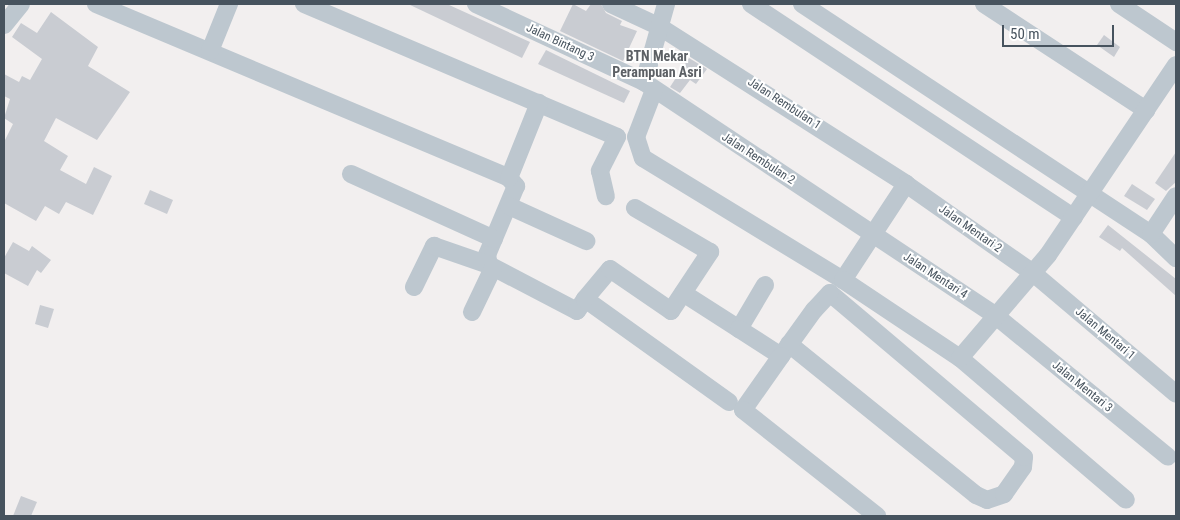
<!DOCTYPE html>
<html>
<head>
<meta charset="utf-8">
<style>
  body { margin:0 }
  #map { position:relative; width:1180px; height:520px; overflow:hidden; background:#f2efef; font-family:"Roboto Condensed",sans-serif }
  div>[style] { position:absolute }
  .building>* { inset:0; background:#c9ccd2 }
  .minor>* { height:18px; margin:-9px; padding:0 9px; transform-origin:9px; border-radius:9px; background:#bdc7cf }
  span { translate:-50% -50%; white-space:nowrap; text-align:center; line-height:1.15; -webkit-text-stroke:4px #fff; paint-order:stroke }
  .street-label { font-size:12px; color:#47535e }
  .neighbourhood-label { font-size:14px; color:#5c6065; font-weight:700 }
  .frame { position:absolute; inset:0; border:5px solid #47535e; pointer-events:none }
  .scale { position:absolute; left:1002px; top:25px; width:112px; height:22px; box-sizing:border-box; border:2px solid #47535e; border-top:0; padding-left:6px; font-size:15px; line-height:18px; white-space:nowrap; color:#47535e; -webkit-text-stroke:4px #fff; paint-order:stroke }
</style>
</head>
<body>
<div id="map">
  <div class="building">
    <i style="clip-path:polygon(408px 4px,447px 4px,530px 42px,522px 58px)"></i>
    <i style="clip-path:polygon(573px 4px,586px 11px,591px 4px,601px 4px,606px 13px,622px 21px,620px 25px,637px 31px,623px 61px,560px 31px)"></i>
    <i style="clip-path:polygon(51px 12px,98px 47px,88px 66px,130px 92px,97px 140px,56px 118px,44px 141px,68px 156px,60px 170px,86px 184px,94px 167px,112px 176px,93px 215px,66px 202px,59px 214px,45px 206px,36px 221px,4px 203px,4px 142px,13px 124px,4px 118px,10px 99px,4px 96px,4px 74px,19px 82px,22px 76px,30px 80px,42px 59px,12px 37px,21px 23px,37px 33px)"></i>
    <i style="clip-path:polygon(1104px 35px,1120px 47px,1114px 57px,1097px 45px)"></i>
    <i style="clip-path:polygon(546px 50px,630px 91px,624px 103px,538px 64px)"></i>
    <i style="clip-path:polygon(689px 58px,707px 69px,696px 84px,690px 80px,680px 93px,670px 87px)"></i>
    <i style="clip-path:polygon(1176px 152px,1176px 182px,1166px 191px,1155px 183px)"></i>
    <i style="clip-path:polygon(1132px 184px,1155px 199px,1147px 210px,1124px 196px)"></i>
    <i style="clip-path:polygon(150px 190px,173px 200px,167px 214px,144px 204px)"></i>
    <i style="clip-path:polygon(1108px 225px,1176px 279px,1176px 296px,1122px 248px,1120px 251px,1099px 237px)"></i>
    <i style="clip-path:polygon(13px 242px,29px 251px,32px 246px,51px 260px,41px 273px,37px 270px,28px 286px,4px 273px,4px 258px)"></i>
    <i style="clip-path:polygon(40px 305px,54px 309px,48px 328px,35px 324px)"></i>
    <i style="clip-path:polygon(21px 496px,37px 502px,31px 516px,13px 516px)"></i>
  </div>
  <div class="minor">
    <i style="left:96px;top:4px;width:448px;rotate:22.8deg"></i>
    <i style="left:509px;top:178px;width:11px;rotate:49deg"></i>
    <i style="left:516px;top:186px;width:75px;rotate:112.8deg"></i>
    <i style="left:487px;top:255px;width:10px;rotate:79deg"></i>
    <i style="left:489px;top:265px;width:99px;rotate:27.6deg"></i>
    <i style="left:577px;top:311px;width:14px;rotate:-56deg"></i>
    <i style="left:585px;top:299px;width:177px;rotate:35.6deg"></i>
    <i style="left:304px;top:4px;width:340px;rotate:23deg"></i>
    <i style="left:617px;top:137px;width:38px;rotate:117deg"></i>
    <i style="left:600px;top:171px;width:26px;rotate:77deg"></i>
    <i style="left:476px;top:4px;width:185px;rotate:24.9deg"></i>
    <i style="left:644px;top:82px;width:423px;rotate:33.6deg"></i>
    <i style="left:996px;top:316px;width:222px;rotate:39.3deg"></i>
    <i style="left:611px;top:4px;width:54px;rotate:25.1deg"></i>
    <i style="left:660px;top:27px;width:292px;rotate:32.5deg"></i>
    <i style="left:906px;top:184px;width:155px;rotate:35deg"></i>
    <i style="left:1033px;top:273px;width:187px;rotate:40.2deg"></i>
    <i style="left:751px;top:4px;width:387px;rotate:33.5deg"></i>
    <i style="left:802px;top:4px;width:418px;rotate:33.4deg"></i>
    <i style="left:1151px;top:234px;width:35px;rotate:44deg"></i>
    <i style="left:984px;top:4px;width:194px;rotate:33.2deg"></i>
    <i style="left:1119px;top:4px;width:69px;rotate:33.7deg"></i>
    <i style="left:4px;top:25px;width:27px;rotate:-51deg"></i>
    <i style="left:210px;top:51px;width:51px;rotate:-68deg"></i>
    <i style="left:644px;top:82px;width:81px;rotate:-74.2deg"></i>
    <i style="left:654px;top:90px;width:50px;rotate:111deg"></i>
    <i style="left:636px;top:137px;width:22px;rotate:72deg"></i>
    <i style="left:643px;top:158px;width:234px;rotate:31.4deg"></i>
    <i style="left:843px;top:280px;width:115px;rotate:-56.7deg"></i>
    <i style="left:351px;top:174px;width:157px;rotate:24.4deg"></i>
    <i style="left:509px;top:178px;width:81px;rotate:-68.2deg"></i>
    <i style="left:509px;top:206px;width:85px;rotate:24.4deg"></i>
    <i style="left:1151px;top:234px;width:45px;rotate:-56.7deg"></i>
    <i style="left:843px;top:280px;width:141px;rotate:33.7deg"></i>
    <i style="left:960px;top:358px;width:218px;rotate:40.5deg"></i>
    <i style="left:414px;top:287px;width:46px;rotate:-64deg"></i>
    <i style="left:434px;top:246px;width:58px;rotate:19.1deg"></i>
    <i style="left:683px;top:293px;width:67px;rotate:32.7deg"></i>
    <i style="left:739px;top:329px;width:51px;rotate:-59.4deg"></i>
    <i style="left:585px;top:299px;width:39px;rotate:-50deg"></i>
    <i style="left:610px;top:269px;width:74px;rotate:34.5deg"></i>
    <i style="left:671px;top:311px;width:71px;rotate:-56.5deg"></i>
    <i style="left:710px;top:252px;width:87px;rotate:-149.6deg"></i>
    <i style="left:472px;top:312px;width:49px;rotate:-64.5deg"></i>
    <i style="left:739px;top:329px;width:50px;rotate:32.7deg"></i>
    <i style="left:789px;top:344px;width:240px;rotate:38.9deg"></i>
    <i style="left:976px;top:495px;width:12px;rotate:24deg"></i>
    <i style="left:987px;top:500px;width:18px;rotate:-19deg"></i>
    <i style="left:1004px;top:494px;width:33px;rotate:-55deg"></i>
    <i style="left:1023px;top:467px;width:10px;rotate:-84deg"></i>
    <i style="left:1024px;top:457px;width:254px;rotate:-139.8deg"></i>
    <i style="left:830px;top:293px;width:23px;rotate:133deg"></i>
    <i style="left:814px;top:310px;width:57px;rotate:125.7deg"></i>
    <i style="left:781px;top:356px;width:66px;rotate:125.1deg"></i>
    <i style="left:743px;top:410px;width:171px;rotate:38.3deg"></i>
    <i style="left:960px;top:358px;width:135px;rotate:-49.5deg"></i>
    <i style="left:1048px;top:255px;width:229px;rotate:-56deg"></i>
  </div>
  <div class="street-label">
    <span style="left:560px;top:43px;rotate:25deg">Jalan Bintang 3</span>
    <span style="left:784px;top:104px;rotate:33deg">Jalan Rembulan 1</span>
    <span style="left:758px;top:159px;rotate:33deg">Jalan Rembulan 2</span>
    <span style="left:970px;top:229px;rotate:35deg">Jalan Mentari 2</span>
    <span style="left:935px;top:276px;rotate:33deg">Jalan Mentari 4</span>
    <span style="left:1105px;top:334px;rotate:40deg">Jalan Mentari 1</span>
    <span style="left:1082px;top:387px;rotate:39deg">Jalan Mentari 3</span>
  </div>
  <div class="neighbourhood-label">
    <span style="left:657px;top:64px">BTN Mekar<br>Perampuan Asri</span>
  </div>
  <div class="frame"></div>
  <div class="scale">50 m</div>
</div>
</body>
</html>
